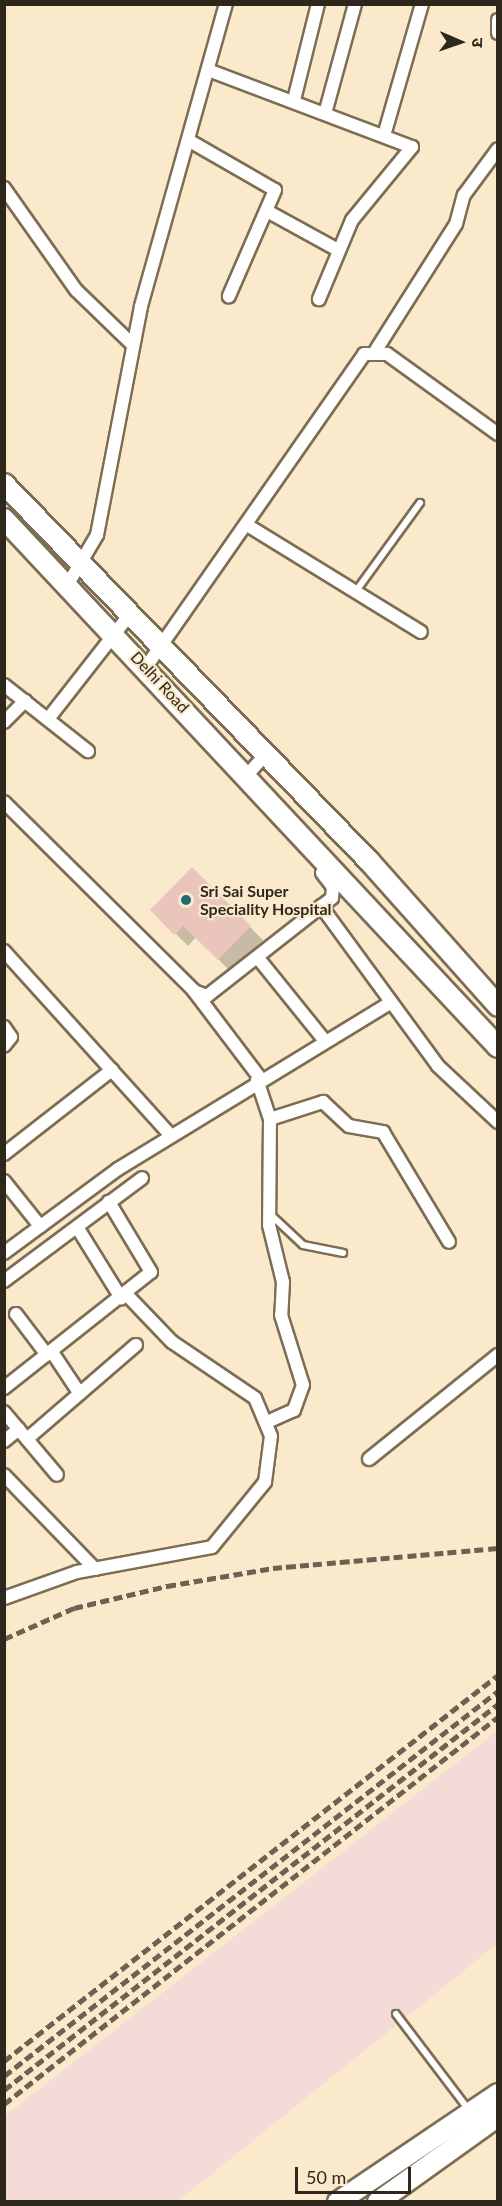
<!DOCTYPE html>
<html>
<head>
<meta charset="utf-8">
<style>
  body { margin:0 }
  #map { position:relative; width:502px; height:2206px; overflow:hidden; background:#fbe9cc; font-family:Lato,"Noto Sans Devanagari",sans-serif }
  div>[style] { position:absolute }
  .industrial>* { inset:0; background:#f5dbd7 }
  .shadow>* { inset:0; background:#0003 }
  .building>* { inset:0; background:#eac5bc }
  .roads { filter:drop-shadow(2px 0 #7d6d53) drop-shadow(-2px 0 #7d6d53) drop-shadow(0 2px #7d6d53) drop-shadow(0 -2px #7d6d53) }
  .service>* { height:6px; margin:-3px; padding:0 3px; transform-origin:3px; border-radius:3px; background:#fff }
  .minor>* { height:12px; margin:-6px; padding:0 6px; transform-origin:6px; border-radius:6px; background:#fff }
  .primary>* { height:20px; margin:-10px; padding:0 10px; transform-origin:10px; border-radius:10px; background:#fff }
  .rail>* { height:4.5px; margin-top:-2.25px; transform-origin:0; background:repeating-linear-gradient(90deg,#6d6252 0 9px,transparent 0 13.5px) }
  .dots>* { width:16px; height:16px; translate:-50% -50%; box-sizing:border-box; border:3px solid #fbe9cc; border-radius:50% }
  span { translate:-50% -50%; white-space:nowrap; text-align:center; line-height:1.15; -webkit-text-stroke:4.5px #fbe9cc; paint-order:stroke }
  .street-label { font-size:16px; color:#2e271c }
  .poi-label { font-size:16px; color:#2e271c; font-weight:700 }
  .left { translate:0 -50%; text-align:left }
  .frame { position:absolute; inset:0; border:6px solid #2e271c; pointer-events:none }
  .north { position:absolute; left:430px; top:12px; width:60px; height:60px; -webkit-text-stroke:4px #fbe9cc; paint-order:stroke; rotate:92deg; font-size:16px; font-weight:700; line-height:24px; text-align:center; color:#2e271c }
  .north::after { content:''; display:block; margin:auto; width:21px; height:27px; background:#2e271c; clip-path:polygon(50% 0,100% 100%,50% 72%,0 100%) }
  .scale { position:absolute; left:295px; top:2167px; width:116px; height:27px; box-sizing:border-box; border:3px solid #2e271c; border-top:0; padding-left:8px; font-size:18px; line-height:21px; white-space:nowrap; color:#2e271c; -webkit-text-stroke:4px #fbe9cc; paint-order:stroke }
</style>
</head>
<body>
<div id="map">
  <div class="industrial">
    <i style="clip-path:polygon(497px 1731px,497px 1944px,178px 2201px,5px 2202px,5px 2116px)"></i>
  </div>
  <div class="shadow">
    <i style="clip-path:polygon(192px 869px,263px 940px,231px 972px,196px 937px,188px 946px,152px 910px)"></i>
  </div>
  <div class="building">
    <i style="clip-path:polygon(192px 867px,251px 926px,218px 960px,183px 926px,174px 935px,150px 910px)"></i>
  </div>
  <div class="roads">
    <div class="service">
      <i style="left:356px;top:591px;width:109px;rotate:-54deg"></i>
      <i style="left:270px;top:1214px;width:45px;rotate:43.2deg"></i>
      <i style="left:303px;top:1245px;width:41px;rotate:11.3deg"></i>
      <i style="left:396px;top:2014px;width:119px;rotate:52.8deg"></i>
    </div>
    <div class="minor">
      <i style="left:498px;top:20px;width:13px;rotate:90deg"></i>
      <i style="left:208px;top:70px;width:218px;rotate:20.7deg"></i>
      <i style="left:412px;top:147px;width:94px;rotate:129.4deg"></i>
      <i style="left:352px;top:220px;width:86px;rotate:112.7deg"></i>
      <i style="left:294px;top:100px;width:99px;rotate:-76deg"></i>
      <i style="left:326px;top:110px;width:110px;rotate:-74.7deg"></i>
      <i style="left:385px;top:132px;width:133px;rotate:-73.9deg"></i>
      <i style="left:188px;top:140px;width:100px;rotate:29.9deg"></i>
      <i style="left:275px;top:190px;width:116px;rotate:113.5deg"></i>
      <i style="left:4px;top:188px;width:125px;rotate:54.8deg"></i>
      <i style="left:76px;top:290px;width:79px;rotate:44deg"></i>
      <i style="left:267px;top:211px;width:81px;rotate:28.8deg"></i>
      <i style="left:376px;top:350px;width:149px;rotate:-57.6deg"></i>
      <i style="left:456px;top:224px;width:30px;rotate:-75deg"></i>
      <i style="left:464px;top:195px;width:57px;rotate:-53.5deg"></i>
      <i style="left:247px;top:525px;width:204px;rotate:31.6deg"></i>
      <i style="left:68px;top:584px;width:57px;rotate:-59.4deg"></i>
      <i style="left:97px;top:535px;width:233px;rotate:-79.1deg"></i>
      <i style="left:141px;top:306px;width:314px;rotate:-74.3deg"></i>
      <i style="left:146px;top:667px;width:381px;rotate:-55.1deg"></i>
      <i style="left:364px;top:354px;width:23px"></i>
      <i style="left:387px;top:354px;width:137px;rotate:35.8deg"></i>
      <i style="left:4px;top:685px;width:107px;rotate:38.2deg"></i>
      <i style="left:48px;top:719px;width:133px;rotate:-52deg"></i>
      <i style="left:4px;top:722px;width:30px;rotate:-45deg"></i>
      <i style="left:251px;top:781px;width:8px;rotate:-113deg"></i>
      <i style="left:248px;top:774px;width:27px;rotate:-48deg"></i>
      <i style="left:4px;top:802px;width:268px;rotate:44.8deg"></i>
      <i style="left:194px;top:991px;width:14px;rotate:21deg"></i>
      <i style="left:207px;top:996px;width:159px;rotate:-38.1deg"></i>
      <i style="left:332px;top:898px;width:11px;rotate:-85deg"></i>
      <i style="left:333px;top:887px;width:18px;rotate:-128deg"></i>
      <i style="left:321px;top:906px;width:198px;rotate:53.8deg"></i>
      <i style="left:438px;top:1066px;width:82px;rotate:43deg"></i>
      <i style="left:4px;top:951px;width:248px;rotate:47.9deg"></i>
      <i style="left:258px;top:958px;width:107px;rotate:51.1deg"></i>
      <i style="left:194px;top:991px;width:109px;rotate:52.8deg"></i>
      <i style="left:4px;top:1027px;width:12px;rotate:55deg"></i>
      <i style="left:11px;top:1037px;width:11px;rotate:128deg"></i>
      <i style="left:257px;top:1080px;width:41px;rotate:71.6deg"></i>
      <i style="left:270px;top:1119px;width:106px;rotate:90.5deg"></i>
      <i style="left:269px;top:1225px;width:59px;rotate:76.2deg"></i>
      <i style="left:283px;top:1282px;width:33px;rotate:93deg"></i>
      <i style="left:281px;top:1315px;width:73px;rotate:72.6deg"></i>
      <i style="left:303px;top:1385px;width:27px;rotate:110deg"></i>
      <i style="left:294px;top:1410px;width:27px;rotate:156deg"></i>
      <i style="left:270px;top:1119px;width:56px;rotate:-17.8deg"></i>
      <i style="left:323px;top:1102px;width:35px;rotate:43deg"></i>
      <i style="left:349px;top:1126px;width:35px;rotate:10deg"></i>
      <i style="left:383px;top:1132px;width:128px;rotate:59deg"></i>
      <i style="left:4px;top:1154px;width:137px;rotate:-37.9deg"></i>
      <i style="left:4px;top:1181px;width:58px;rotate:51.3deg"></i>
      <i style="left:77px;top:1227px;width:84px;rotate:58.2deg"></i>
      <i style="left:4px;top:1253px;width:142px;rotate:-36.4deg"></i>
      <i style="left:118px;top:1169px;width:319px;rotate:-31.4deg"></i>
      <i style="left:4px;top:1281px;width:172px;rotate:-36.7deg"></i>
      <i style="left:16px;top:1314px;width:51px;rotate:52.9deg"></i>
      <i style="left:52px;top:1352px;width:50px;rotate:56.3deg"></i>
      <i style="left:4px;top:1388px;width:187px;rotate:-38.3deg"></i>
      <i style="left:151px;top:1272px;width:82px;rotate:-121deg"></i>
      <i style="left:4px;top:1412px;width:82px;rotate:49.9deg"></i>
      <i style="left:27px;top:1439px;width:144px;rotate:-40.8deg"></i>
      <i style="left:4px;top:1441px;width:19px;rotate:-39deg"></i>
      <i style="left:369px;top:1459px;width:166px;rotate:-38.9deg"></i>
      <i style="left:4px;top:1475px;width:131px;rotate:45.9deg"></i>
      <i style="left:4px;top:1598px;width:77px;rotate:-19.6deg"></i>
      <i style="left:77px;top:1572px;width:137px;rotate:-10.5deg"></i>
      <i style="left:212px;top:1547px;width:84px;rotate:-50.8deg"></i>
      <i style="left:265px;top:1482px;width:46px;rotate:-82.6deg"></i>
      <i style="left:271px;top:1436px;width:41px;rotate:-112.8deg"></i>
      <i style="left:255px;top:1398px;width:100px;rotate:-146deg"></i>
      <i style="left:172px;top:1342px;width:66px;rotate:-133.8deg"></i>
    </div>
    <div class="primary">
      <i style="left:4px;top:484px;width:525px;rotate:45.93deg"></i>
      <i style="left:369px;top:861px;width:194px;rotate:48.3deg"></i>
      <i style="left:4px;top:519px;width:723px;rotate:46.91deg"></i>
      <i style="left:338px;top:2202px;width:193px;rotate:-34deg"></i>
      <i style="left:378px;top:2202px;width:148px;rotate:-35.6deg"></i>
    </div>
  </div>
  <div class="rail">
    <i style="left:4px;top:1639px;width:77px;rotate:-23.9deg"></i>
    <i style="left:74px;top:1608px;width:96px;rotate:-13.3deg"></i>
    <i style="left:167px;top:1586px;width:108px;rotate:-9.6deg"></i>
    <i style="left:273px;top:1568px;width:226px;rotate:-5.1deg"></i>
    <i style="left:4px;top:2061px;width:627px;rotate:-38deg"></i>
    <i style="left:4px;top:2076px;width:626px;rotate:-37.93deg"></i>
    <i style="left:4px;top:2090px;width:627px;rotate:-38deg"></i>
    <i style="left:4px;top:2104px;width:628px;rotate:-38.08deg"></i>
  </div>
  <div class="dots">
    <i style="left:186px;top:900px;background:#226a77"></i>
  </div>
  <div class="street-label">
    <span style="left:160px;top:682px;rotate:47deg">Delhi Road</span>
  </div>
  <div class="poi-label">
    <span class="left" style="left:200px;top:900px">Sri Sai Super<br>Speciality Hospital</span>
  </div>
  <div class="frame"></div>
  <div class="north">उ</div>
  <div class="scale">50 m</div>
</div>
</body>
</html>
